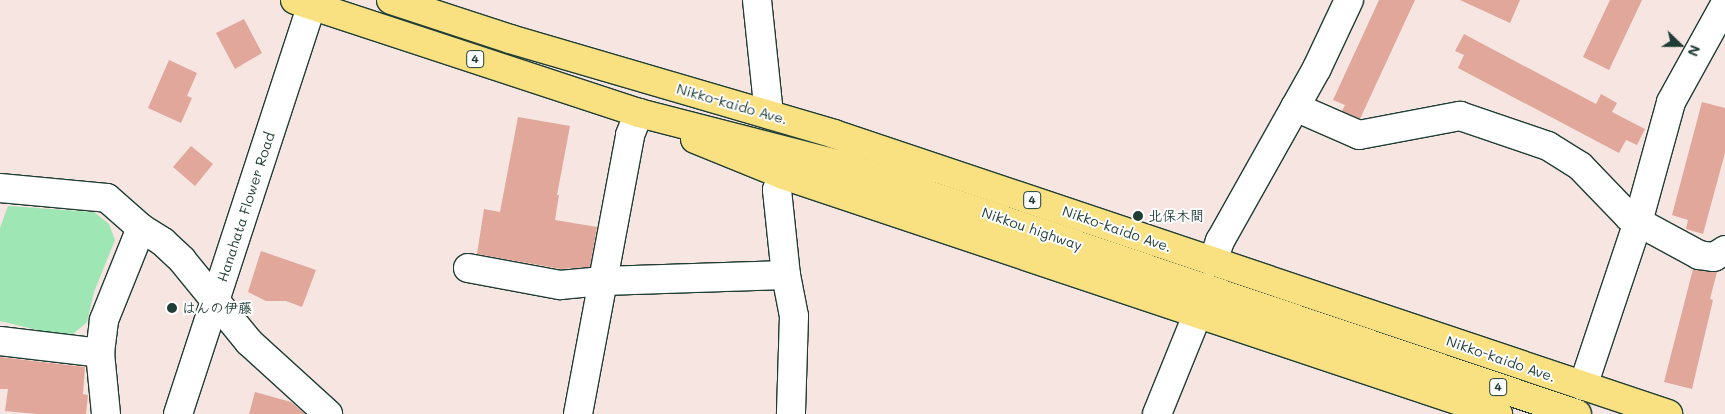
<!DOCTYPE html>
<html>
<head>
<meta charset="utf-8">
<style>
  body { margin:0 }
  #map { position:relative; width:1725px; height:414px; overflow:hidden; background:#f6e5e1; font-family:Mali,"Klee One",sans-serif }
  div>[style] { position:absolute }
  .green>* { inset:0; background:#9ee6b4 }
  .building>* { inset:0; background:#e0a79a }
  .roads { filter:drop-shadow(1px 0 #1f3d34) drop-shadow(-1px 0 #1f3d34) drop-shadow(0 1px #1f3d34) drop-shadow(0 -1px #1f3d34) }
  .minor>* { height:28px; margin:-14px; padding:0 14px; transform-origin:14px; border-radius:14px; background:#fff }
  .highway>* { height:28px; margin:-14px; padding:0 14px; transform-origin:14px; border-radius:14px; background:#f9e181 }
  .dots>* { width:14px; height:14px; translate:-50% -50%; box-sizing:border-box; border:2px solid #fff; border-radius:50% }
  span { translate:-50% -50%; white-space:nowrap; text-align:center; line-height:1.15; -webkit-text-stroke:4px #fff; paint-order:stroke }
  .shield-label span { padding:1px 4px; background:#fff; border:1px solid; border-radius:4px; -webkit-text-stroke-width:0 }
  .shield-label { font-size:12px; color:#1f3d34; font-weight:700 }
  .street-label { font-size:14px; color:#1f3d34 }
  .poi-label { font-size:14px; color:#1f3d34; font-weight:700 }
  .left { translate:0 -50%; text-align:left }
  .north { position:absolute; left:1655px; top:20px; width:50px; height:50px; -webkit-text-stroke:4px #fff; paint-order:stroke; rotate:112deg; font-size:14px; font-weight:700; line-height:20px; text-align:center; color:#1f3d34 }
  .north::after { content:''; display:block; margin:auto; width:18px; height:22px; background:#1f3d34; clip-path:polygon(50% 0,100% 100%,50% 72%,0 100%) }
</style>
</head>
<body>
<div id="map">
  <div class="green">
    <i style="clip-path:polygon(8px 206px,94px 212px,109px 224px,115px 240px,94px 292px,87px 322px,73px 334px,50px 333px,0 321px,0 228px)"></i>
  </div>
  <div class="building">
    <i style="clip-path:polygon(1379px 0,1415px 0,1360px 119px,1342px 111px,1345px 105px,1333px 100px)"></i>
    <i style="clip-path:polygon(1460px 0,1520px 0,1510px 23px)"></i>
    <i style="clip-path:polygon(1610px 0,1642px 0,1609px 70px,1583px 57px)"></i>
    <i style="clip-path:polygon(244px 19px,262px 53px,235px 69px,216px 33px)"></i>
    <i style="clip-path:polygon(1464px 34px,1596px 104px,1601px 94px,1617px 103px,1612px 112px,1645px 129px,1637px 145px,1626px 140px,1619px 153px,1458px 68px,1464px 55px,1455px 51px)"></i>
    <i style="clip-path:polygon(169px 60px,197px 73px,187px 96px,192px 98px,181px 123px,148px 108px)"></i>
    <i style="clip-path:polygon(1702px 102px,1725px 108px,1725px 153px,1703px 234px,1686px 229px,1688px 220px,1672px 215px)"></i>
    <i style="clip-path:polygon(518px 117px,570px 126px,557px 195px,559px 195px,555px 220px,597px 227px,590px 267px,561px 269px,477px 254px,484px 209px,500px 212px)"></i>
    <i style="clip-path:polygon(191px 146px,213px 164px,195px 186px,173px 167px)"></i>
    <i style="clip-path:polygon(261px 251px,316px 270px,302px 307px,286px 301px,266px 301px,248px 292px)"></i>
    <i style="clip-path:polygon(1693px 269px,1717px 272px,1710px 299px,1713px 300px,1692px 389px,1664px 382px)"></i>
    <i style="clip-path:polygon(0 357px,85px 367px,83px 394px,88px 395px,86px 414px,37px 414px,5px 411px,8px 389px,0 389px)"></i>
    <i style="clip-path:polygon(255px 392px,291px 402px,305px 414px,249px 414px)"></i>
  </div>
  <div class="roads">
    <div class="minor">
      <i style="left:757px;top:0;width:115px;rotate:84deg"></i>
      <i style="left:1295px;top:107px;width:70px;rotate:23.6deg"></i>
      <i style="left:1359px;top:135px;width:103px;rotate:-10.7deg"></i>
      <i style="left:1460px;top:116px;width:93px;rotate:18.8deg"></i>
      <i style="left:1548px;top:146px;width:38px;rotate:32deg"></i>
      <i style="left:1580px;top:166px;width:71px;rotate:46.1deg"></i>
      <i style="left:1629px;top:217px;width:80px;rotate:28.5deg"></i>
      <i style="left:1699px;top:255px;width:15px;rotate:8deg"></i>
      <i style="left:1714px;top:257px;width:13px;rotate:-32deg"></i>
      <i style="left:783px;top:175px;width:16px;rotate:112deg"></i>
      <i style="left:777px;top:190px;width:85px;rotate:84deg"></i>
      <i style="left:786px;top:275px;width:42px;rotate:79deg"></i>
      <i style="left:794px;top:316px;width:98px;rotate:91.8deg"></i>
      <i style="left:0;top:188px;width:107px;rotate:5.3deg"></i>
      <i style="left:107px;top:198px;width:45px;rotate:41.4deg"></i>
      <i style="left:141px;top:228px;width:26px;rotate:32deg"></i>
      <i style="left:163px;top:242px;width:26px;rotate:43deg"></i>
      <i style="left:182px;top:260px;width:106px;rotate:50.7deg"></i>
      <i style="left:249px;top:342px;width:107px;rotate:42.3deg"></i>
      <i style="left:1213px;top:262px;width:22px;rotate:-72deg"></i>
      <i style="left:1220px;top:241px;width:198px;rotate:-60.7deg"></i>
      <i style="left:1317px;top:68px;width:75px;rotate:-64.8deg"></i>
      <i style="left:468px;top:268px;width:94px;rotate:10.5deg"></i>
      <i style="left:560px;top:285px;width:43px;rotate:-5.3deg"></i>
      <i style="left:603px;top:281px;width:183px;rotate:-1.9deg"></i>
      <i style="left:0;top:341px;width:101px;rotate:6.8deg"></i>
      <i style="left:1583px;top:386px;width:173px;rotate:-71.5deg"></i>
      <i style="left:1638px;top:222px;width:124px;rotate:-74.6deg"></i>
      <i style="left:1671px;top:102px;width:112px;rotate:-61.1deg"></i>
      <i style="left:106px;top:414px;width:61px;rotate:-95.6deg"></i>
      <i style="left:100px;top:353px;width:33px;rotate:-83deg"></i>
      <i style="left:104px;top:320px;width:99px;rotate:-68.1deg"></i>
      <i style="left:178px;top:414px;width:435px;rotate:-71.9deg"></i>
      <i style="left:578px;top:414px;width:284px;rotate:-79.4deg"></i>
      <i style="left:630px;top:135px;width:24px;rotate:-68deg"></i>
      <i style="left:1157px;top:414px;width:109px;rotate:-67.9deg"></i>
    </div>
    <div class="highway">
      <i style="left:295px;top:0;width:362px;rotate:18.2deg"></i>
      <i style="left:639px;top:113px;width:204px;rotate:14.4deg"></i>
      <i style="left:837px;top:164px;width:781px;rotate:18.67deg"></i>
      <i style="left:391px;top:0;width:125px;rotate:18.1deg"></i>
      <i style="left:510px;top:39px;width:338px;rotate:16.3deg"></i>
      <i style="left:834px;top:134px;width:880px;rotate:18.56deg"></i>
      <i style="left:695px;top:139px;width:95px;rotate:22.2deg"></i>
      <i style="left:783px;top:175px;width:754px;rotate:18.48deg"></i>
    </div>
  </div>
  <div class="dots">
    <i style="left:1138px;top:216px;background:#1f3d34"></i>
    <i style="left:172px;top:308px;background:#1f3d34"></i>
  </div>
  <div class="shield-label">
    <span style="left:475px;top:59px">4</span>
    <span style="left:1032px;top:200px">4</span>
    <span style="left:1498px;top:387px">4</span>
  </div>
  <div class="street-label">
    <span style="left:732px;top:104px;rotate:16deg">Nikko-kaido Ave.</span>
    <span style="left:246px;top:207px;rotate:-72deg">Hanahata Flower Road</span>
    <span style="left:1032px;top:229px;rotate:19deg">Nikkou highway</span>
    <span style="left:1117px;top:229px;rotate:19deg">Nikko-kaido Ave.</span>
    <span style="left:1501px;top:359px;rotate:19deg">Nikko-kaido Ave.</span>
  </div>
  <div class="poi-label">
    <span class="left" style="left:1148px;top:216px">北保木間</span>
    <span class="left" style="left:182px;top:308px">はんの伊藤</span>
  </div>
  <div class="north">N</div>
</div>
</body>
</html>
